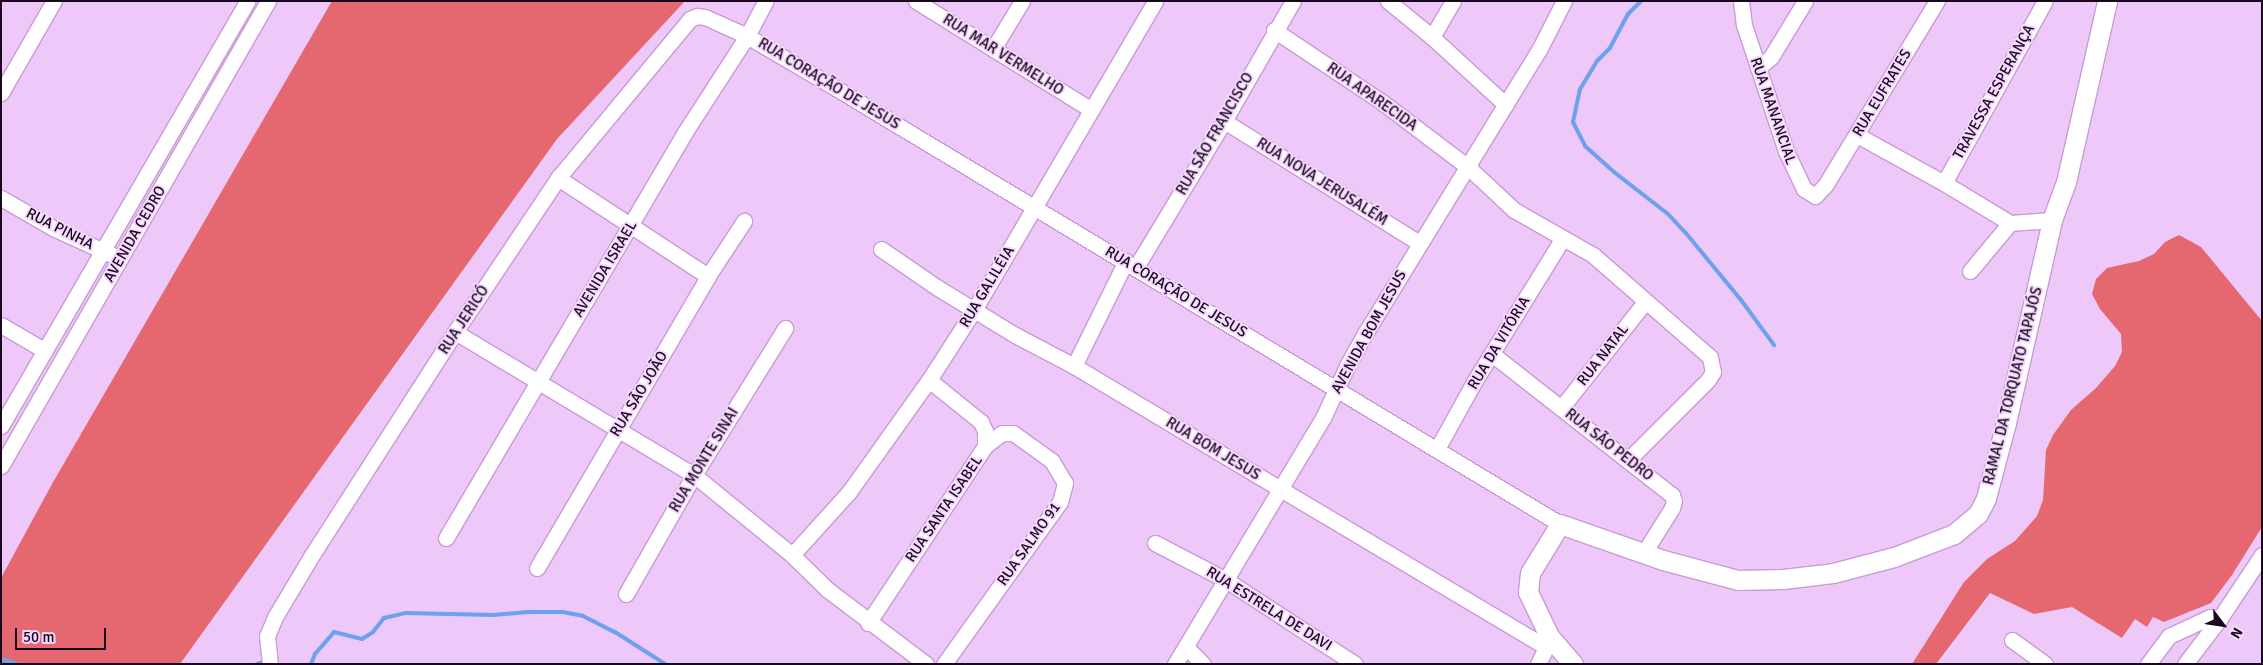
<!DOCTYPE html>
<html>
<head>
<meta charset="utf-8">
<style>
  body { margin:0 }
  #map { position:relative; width:2263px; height:665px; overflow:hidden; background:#edc8f9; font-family:Signika,sans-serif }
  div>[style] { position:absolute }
  .forest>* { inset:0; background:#e56770 }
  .stream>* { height:4px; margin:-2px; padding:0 2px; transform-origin:2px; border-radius:2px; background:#6ea1ed }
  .roads { filter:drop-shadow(1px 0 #c79bd5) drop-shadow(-1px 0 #c79bd5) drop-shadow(0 1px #c79bd5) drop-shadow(0 -1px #c79bd5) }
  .minor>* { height:15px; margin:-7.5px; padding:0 7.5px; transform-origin:7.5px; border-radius:7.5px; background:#fff }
  .tertiary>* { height:19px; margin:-9.5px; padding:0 9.5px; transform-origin:9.5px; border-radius:9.5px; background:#fff }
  span { translate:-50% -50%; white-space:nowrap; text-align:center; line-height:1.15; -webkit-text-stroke:4px #f5d9fe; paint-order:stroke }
  .street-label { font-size:15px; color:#19081d }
  .frame { position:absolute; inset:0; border:2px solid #19081d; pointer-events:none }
  .north { position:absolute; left:2198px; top:600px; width:50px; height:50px; -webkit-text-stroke:4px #f5d9fe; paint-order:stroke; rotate:121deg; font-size:14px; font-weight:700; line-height:20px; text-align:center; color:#19081d }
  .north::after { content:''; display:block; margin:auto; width:18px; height:22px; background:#19081d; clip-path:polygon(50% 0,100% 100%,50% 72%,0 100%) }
  .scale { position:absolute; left:15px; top:628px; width:91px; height:22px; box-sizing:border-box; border:2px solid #19081d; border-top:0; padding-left:6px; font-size:15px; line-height:18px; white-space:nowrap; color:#19081d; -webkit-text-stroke:4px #f5d9fe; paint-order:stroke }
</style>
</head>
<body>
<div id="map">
  <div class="forest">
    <i style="clip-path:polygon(332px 1px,685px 1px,557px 139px,180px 664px,1px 664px,1px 578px,52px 484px)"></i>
    <i style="clip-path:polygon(2179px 235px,2201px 247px,2262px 321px,2262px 527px,2232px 575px,2211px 603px,2164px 622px,2153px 617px,2147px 627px,2135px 619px,2122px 638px,2072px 607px,2034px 614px,1990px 593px,1936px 664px,1912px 664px,1964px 582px,1987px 559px,2015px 541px,2037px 516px,2043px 500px,2046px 450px,2053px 435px,2071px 410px,2096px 388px,2115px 366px,2122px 352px,2121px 334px,2100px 309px,2092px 294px,2096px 279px,2107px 268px,2139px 261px,2154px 254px,2165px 242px)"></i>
  </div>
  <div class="stream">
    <i style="left:1641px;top:1px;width:18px;rotate:135deg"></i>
    <i style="left:1628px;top:14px;width:38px;rotate:118deg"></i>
    <i style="left:1610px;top:48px;width:18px;rotate:135deg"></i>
    <i style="left:1597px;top:61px;width:33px;rotate:121deg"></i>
    <i style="left:1580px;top:89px;width:34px;rotate:102deg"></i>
    <i style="left:1573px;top:122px;width:27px;rotate:63deg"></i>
    <i style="left:1585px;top:146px;width:39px;rotate:42deg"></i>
    <i style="left:1614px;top:172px;width:68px;rotate:37.9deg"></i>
    <i style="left:1668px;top:214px;width:25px;rotate:47deg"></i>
    <i style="left:1685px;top:232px;width:88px;rotate:50.5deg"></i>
    <i style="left:1741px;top:300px;width:56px;rotate:53.7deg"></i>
    <i style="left:1px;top:659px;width:17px;rotate:17deg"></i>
    <i style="left:257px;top:664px;width:10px;rotate:-17deg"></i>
    <i style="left:311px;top:664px;width:11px;rotate:-68deg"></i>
    <i style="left:315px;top:654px;width:29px;rotate:-49deg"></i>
    <i style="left:334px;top:632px;width:29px;rotate:14deg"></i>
    <i style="left:362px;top:639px;width:13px;rotate:-32deg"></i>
    <i style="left:373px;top:632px;width:18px;rotate:-52deg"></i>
    <i style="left:384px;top:618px;width:23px;rotate:-13deg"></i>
    <i style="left:406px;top:613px;width:87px;rotate:1.3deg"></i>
    <i style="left:493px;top:615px;width:38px;rotate:-5deg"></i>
    <i style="left:531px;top:612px;width:32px"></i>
    <i style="left:563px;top:612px;width:20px;rotate:11deg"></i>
    <i style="left:583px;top:616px;width:36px;rotate:27deg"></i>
    <i style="left:615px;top:632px;width:59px;rotate:32.6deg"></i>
  </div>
  <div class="roads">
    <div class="minor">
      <i style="left:916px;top:1px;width:205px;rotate:31.8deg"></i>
      <i style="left:1388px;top:1px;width:57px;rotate:39.3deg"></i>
      <i style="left:1432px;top:37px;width:100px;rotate:42.6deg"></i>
      <i style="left:1741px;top:1px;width:24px;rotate:83deg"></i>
      <i style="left:1744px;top:25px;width:133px;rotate:71.6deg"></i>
      <i style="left:1786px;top:151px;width:42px;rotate:64.7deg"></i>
      <i style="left:1804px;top:189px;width:13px;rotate:32deg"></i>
      <i style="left:1815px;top:196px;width:16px;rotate:-47deg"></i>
      <i style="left:1826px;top:184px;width:214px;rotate:-58.8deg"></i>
      <i style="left:1274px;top:30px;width:130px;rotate:33.7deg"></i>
      <i style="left:1382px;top:102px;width:108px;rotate:37.1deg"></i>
      <i style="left:1468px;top:167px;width:63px;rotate:43.1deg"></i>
      <i style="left:1514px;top:210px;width:91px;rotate:29.7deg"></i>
      <i style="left:1593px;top:255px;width:155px;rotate:41.1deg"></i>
      <i style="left:1710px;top:357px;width:15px;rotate:79deg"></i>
      <i style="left:1713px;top:372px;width:9px;rotate:122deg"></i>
      <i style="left:1708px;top:380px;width:113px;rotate:135deg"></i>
      <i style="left:1432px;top:37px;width:42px;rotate:-59.7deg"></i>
      <i style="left:993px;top:49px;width:56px;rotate:-58.9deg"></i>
      <i style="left:1758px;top:68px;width:17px;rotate:-40deg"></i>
      <i style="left:1771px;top:57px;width:66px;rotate:-58.7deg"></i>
      <i style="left:1px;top:93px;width:106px;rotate:-60.1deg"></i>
      <i style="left:1224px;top:121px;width:230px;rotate:32deg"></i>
      <i style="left:1857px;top:135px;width:99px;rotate:28.9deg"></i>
      <i style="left:1944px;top:183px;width:77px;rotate:31.2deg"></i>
      <i style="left:2010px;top:223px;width:42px;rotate:-4.1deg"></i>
      <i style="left:558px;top:178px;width:179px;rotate:33.2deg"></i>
      <i style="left:1944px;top:183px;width:208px;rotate:-61deg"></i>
      <i style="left:1px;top:198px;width:62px;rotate:29.9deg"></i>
      <i style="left:55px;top:229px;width:63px;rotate:24.5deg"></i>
      <i style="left:881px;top:249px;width:69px;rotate:34.4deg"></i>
      <i style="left:938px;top:288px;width:90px;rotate:31.4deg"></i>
      <i style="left:1015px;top:335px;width:67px;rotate:27.7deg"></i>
      <i style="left:1074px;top:366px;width:549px;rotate:30.77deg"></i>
      <i style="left:1136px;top:267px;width:170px;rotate:-58.9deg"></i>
      <i style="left:1224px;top:121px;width:138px;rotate:-60.1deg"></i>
      <i style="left:1970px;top:271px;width:62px;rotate:-50.2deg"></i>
      <i style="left:1px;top:325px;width:50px;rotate:30.2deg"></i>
      <i style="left:455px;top:332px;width:279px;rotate:30.9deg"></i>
      <i style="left:694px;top:475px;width:127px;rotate:39.2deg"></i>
      <i style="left:792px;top:555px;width:50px;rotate:44.2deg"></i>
      <i style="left:828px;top:590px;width:123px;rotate:37.1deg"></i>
      <i style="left:1492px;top:354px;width:229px;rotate:38.1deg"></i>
      <i style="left:1672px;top:495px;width:6px;rotate:72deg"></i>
      <i style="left:1674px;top:501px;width:7px;rotate:106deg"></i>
      <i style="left:1672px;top:508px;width:54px;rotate:122.2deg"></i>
      <i style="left:1074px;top:366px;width:117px;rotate:-63.7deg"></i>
      <i style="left:1561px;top:408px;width:135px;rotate:-51.6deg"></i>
      <i style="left:1px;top:426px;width:491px;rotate:-59.9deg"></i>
      <i style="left:1437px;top:449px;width:77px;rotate:-61.1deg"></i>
      <i style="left:1474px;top:382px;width:169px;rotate:-58.3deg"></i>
      <i style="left:1px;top:466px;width:536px;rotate:-60.14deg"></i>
      <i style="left:446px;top:538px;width:471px;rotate:-59.5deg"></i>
      <i style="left:685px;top:132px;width:114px;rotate:-57.1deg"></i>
      <i style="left:747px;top:36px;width:40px;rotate:-62deg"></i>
      <i style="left:1155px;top:543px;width:80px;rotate:27.5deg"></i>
      <i style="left:1226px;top:580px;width:154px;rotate:33.1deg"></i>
      <i style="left:792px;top:555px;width:85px;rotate:-47.9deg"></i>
      <i style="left:849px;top:492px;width:138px;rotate:-54.5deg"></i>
      <i style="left:929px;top:380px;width:83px;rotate:-57.3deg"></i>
      <i style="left:974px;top:310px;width:358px;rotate:-59.6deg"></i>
      <i style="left:537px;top:568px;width:338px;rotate:-59.6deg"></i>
      <i style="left:708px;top:276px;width:66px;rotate:-56.8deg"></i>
      <i style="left:626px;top:594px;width:137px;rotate:-60.3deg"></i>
      <i style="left:694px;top:475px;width:173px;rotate:-58.2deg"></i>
      <i style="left:868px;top:623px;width:212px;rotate:-56.5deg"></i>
      <i style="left:985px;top:446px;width:15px;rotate:-90deg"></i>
      <i style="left:985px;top:431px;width:10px;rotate:-114deg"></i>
      <i style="left:981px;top:422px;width:67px;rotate:-141.1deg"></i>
      <i style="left:2012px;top:640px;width:41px;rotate:36deg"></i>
      <i style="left:1186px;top:647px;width:24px;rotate:45deg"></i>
      <i style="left:270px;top:664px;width:28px;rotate:-96deg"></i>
      <i style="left:267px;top:636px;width:21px;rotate:-67deg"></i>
      <i style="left:275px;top:617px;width:72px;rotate:-59.2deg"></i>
      <i style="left:312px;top:555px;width:265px;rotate:-57.3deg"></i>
      <i style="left:455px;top:332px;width:185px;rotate:-56.2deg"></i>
      <i style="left:558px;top:178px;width:207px;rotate:-50.3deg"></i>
      <i style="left:690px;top:19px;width:8px;rotate:-23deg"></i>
      <i style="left:697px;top:16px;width:8px;rotate:7deg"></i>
      <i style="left:705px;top:17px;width:46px;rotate:24.3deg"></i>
      <i style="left:747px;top:36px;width:101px;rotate:30.4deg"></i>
      <i style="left:834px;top:87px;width:847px;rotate:31.04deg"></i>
      <i style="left:944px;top:664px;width:199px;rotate:-54.4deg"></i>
      <i style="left:1060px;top:502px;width:20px;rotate:-75deg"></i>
      <i style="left:1065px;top:483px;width:26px;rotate:-121deg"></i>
      <i style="left:1052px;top:461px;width:48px;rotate:-144.3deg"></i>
      <i style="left:1013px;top:433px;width:11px;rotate:180deg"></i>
      <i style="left:1002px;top:433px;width:21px;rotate:143deg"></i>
      <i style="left:1175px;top:664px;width:287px;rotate:-59deg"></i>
      <i style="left:1323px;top:418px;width:60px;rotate:-65.2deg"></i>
      <i style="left:1348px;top:364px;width:37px;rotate:-61deg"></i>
      <i style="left:1366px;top:332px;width:331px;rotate:-58.5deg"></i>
      <i style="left:1539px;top:50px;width:55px;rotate:-63deg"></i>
      <i style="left:1538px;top:664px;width:28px;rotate:-64deg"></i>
      <i style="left:2148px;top:664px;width:35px;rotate:-53deg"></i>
      <i style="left:2169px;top:636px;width:45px;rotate:-24.9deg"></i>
      <i style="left:2210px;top:617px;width:10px;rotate:6deg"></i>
      <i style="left:2185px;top:664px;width:58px;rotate:-52.7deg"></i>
      <i style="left:2220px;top:618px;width:76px;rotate:-56.3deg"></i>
    </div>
    <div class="tertiary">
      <i style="left:1573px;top:664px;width:35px;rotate:-131deg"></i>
      <i style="left:1550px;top:638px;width:51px;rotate:-115.6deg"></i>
      <i style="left:1528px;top:592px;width:19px;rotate:-84deg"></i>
      <i style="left:1530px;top:573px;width:57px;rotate:-58.5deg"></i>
      <i style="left:1560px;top:524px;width:109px;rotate:19.3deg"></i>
      <i style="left:1663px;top:560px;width:78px;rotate:14.9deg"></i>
      <i style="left:1738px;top:580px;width:45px;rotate:-1.3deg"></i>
      <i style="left:1783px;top:579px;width:50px;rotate:-6.8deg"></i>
      <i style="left:1833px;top:573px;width:63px;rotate:-14.7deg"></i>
      <i style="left:1894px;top:557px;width:64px;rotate:-21deg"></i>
      <i style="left:1954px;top:534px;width:31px;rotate:-40deg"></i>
      <i style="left:1978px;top:514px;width:18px;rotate:-63deg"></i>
      <i style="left:1986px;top:498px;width:78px;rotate:-75.1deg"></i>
      <i style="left:2006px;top:423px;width:208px;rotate:-77.2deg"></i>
      <i style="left:2052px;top:220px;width:40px;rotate:-69.8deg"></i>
      <i style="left:2066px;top:182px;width:186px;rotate:-77.2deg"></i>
    </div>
  </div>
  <div class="street-label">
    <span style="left:1003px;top:55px;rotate:32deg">RUA MAR VERMELHO</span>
    <span style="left:829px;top:84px;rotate:31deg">RUA CORAÇÃO DE JESUS</span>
    <span style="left:1994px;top:92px;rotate:-61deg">TRAVESSA ESPERANÇA</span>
    <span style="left:1882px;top:93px;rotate:-59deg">RUA EUFRATES</span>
    <span style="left:1372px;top:97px;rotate:35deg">RUA APARECIDA</span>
    <span style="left:1773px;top:111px;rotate:71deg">RUA MANANCIAL</span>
    <span style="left:1215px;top:134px;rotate:-60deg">RUA SÃO FRANCISCO</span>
    <span style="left:1322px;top:182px;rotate:32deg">RUA NOVA JERUSALÉM</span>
    <span style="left:60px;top:229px;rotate:27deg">RUA PINHA</span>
    <span style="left:135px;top:234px;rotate:-60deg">AVENIDA CEDRO</span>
    <span style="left:605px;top:269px;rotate:-59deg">AVENIDA ISRAEL</span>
    <span style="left:987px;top:287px;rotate:-59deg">RUA GALILÉIA</span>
    <span style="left:1176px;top:292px;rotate:31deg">RUA CORAÇÃO DE JESUS</span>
    <span style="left:464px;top:320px;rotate:-57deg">RUA JERICÓ</span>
    <span style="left:1369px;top:332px;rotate:-61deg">AVENIDA BOM JESUS</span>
    <span style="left:1499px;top:343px;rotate:-59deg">RUA DA VITÓRIA</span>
    <span style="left:1603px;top:355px;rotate:-52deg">RUA NATAL</span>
    <span style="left:2013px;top:386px;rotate:-76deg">RAMAL DA TORQUATO TAPAJÓS</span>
    <span style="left:639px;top:394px;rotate:-59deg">RUA SÃO JOÃO</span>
    <span style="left:1609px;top:445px;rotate:38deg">RUA SÃO PEDRO</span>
    <span style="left:1213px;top:449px;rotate:31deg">RUA BOM JESUS</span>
    <span style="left:704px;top:460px;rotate:-59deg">RUA MONTE SINAI</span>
    <span style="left:944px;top:509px;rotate:-56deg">RUA SANTA ISABEL</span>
    <span style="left:1029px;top:544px;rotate:-55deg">RUA SALMO 91</span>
    <span style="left:1269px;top:609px;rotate:32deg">RUA ESTRELA DE DAVI</span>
  </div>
  <div class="frame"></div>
  <div class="north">N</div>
  <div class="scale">50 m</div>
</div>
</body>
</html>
